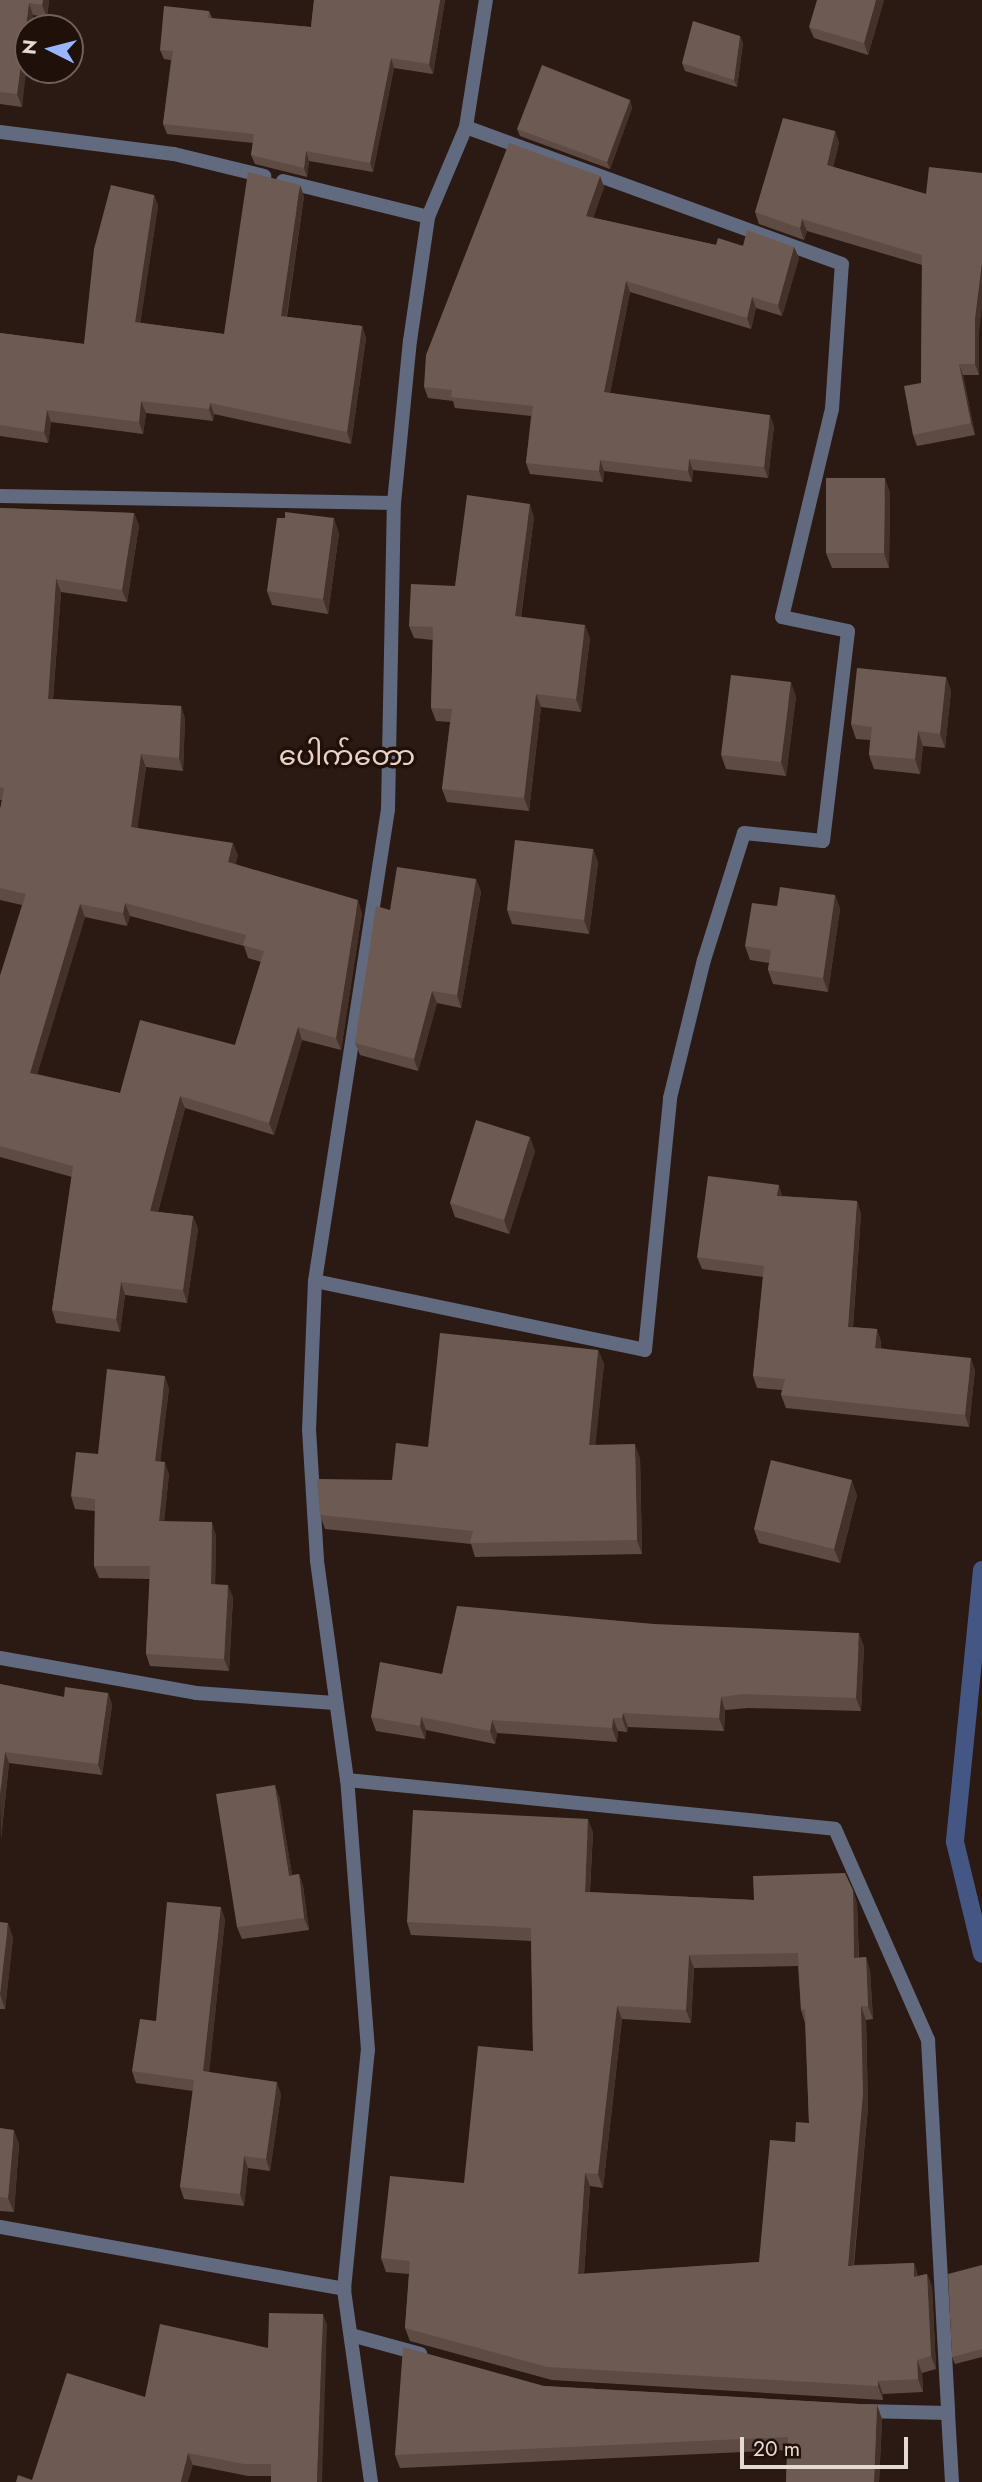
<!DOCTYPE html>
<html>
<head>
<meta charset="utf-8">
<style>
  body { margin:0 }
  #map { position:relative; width:982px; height:2482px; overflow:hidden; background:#2a1a13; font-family:Jost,"Noto Sans Myanmar",sans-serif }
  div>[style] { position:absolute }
  .stream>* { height:18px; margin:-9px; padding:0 9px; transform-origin:9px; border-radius:9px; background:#445784 }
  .street>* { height:14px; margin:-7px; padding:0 7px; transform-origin:7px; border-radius:7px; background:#616a7f }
  .wall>* { inset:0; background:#5e4c44 }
  .shaded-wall>* { inset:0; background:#43312a }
  .building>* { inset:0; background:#6d5b53 }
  span { translate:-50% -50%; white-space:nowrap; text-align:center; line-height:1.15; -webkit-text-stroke:7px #20100a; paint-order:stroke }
  .quarter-label { font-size:28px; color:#e9d2c8 }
  .north { position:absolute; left:14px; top:14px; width:70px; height:70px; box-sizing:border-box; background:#20100a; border:2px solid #6f605b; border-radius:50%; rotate:276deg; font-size:19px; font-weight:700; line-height:28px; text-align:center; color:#e5d9d4 }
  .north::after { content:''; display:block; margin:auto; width:24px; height:32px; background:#97b6fd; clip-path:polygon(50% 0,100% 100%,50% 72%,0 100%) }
  .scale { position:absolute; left:740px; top:2437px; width:168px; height:32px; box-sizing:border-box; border:4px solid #e5d9d4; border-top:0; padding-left:9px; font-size:21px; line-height:24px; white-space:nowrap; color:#e5d9d4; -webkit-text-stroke:5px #20100a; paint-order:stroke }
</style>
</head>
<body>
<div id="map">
  <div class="stream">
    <i style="left:982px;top:1570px;width:273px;rotate:95.7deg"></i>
    <i style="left:955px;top:1842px;width:115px;rotate:76.4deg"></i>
  </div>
  <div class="street">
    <i style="left:0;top:132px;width:175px;rotate:7.2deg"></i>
    <i style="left:174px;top:154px;width:93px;rotate:13.7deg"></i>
    <i style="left:283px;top:181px;width:149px;rotate:13.9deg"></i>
    <i style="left:0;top:496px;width:394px;rotate:1deg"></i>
    <i style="left:315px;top:1281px;width:337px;rotate:11.8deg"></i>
    <i style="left:645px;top:1350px;width:253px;rotate:-84.3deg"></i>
    <i style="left:670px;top:1098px;width:142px;rotate:-76.2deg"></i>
    <i style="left:704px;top:960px;width:133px;rotate:-72.5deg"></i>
    <i style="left:744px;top:833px;width:79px;rotate:5.8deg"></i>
    <i style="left:823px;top:841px;width:211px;rotate:-83.2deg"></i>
    <i style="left:848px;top:631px;width:67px;rotate:-168deg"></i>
    <i style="left:782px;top:617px;width:214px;rotate:-76.5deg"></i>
    <i style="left:832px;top:409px;width:145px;rotate:-86.1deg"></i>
    <i style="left:842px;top:264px;width:400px;rotate:-160deg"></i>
    <i style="left:0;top:1658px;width:199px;rotate:10.1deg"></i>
    <i style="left:196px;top:1693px;width:139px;rotate:4.1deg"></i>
    <i style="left:347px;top:1780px;width:490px;rotate:5.7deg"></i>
    <i style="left:835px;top:1829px;width:231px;rotate:66.2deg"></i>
    <i style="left:928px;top:2040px;width:374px;rotate:86.9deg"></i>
    <i style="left:0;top:2227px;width:350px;rotate:10.2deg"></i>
    <i style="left:351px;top:2335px;width:72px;rotate:15.4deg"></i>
    <i style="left:862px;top:2411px;width:86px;rotate:1.3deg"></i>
    <i style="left:948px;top:2413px;width:69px;rotate:86.7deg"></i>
    <i style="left:371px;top:2482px;width:195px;rotate:-98deg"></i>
    <i style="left:344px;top:2289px;width:240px;rotate:-84.3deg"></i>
    <i style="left:368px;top:2050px;width:271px;rotate:-94.4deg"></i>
    <i style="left:347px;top:1780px;width:222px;rotate:-97.8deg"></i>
    <i style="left:317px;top:1560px;width:130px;rotate:-93.5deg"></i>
    <i style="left:309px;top:1430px;width:149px;rotate:-87.7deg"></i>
    <i style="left:315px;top:1281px;width:478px;rotate:-81.2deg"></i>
    <i style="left:388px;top:809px;width:306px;rotate:-88.9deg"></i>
    <i style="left:394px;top:503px;width:163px;rotate:-84.4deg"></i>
    <i style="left:410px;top:341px;width:125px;rotate:-81.7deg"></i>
    <i style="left:428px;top:217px;width:98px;rotate:-67.1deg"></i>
    <i style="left:466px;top:127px;width:129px;rotate:-81.1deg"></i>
  </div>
  <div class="wall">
    <i style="clip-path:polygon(0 0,49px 0,47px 17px,33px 15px,32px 28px,28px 28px,22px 107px,0 104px)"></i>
    <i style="clip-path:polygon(314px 0,445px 0,433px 74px,394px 68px,373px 172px,309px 161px,307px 177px,255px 164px,251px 155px,253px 143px,167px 134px,163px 124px,171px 60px,164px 59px,160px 50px,209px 11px,212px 18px,311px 27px)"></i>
    <i style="clip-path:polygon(884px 0,868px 55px,814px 38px,809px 27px)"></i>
    <i style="clip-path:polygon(740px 36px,743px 43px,737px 87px,685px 71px,682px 63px)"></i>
    <i style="clip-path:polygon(630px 100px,632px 108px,610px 169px,520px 136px,517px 129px)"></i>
    <i style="clip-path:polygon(835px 131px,839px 143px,833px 167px,926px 194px,979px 332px,979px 375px,963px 375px,975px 435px,917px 446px,913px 435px,921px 383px,922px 265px,807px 231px,804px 240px,759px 224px,755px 212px)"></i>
    <i style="clip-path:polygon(600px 176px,604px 187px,593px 218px,716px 245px,794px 247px,799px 258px,782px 316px,756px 308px,751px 329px,630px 292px,610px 393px,774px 426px,768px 478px,693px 470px,692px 482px,604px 471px,603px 482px,530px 474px,526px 463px,531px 416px,455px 408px,453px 401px,428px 398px,424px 387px)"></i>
    <i style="clip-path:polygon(154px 195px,158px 206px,140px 323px,224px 334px,304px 196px,287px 317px,362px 326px,366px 338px,351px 444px,214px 414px,213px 421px,146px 413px,143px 434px,51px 422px,48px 443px,0 436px,0 333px,84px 344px)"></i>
    <i style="clip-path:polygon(890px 492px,889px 568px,832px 568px,826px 553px)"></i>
    <i style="clip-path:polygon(evenodd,0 508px,134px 513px,139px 526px,127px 602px,61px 592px,53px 699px,181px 706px,185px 719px,183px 771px,146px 767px,137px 828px,238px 855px,235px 864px,362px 913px,341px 1050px,302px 1040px,274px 1135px,185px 1108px,158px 1212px,193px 1216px,198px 1229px,187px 1303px,125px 1295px,120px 1332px,56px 1323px,52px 1310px,72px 1177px,0 1157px,0 976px,22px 905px,0 900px,0 810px,2px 800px,0 800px,0 508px,130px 916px,244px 946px,248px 958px,261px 962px,235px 1045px,120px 1093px,37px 1074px,85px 917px,127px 926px,130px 916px)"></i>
    <i style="clip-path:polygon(534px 517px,521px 617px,590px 638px,581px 712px,541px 707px,529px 811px,447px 802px,442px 789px,450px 722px,436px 721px,431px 708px,433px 640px,414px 638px,409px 626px)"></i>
    <i style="clip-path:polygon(339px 533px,328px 614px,272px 605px,267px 591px)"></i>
    <i style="clip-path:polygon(946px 677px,951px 691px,945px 748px,923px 746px,920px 774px,874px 769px,869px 755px,870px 740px,856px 739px,851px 724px)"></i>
    <i style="clip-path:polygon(796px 696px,786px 776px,726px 769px,721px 755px)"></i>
    <i style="clip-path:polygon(593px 849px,598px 863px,589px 934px,512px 924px,507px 910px)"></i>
    <i style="clip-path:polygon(476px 879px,481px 892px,461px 1008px,437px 1003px,418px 1071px,360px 1055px,355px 1043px,390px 910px)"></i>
    <i style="clip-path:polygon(835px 895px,840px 909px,828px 992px,773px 984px,768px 970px,769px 963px,750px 960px,745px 946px,777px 906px)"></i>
    <i style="clip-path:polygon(535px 1151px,509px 1234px,455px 1217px,450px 1203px)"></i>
    <i style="clip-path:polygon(782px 1196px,857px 1201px,861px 1214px,853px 1327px,877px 1329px,881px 1342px,881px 1348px,975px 1370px,969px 1427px,786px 1408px,781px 1395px,782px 1390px,757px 1388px,753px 1376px,763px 1277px,702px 1269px,697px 1257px)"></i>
    <i style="clip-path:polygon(598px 1350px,604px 1364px,595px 1445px,640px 1458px,642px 1554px,475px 1557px,471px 1544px,325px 1529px,320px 1515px,392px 1480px,428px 1447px)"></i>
    <i style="clip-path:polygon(169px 1388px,160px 1461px,169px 1474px,164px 1521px,216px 1535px,215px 1584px,233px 1597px,229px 1671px,150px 1666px,146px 1654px,150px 1579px,99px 1578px,94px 1566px,95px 1511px,75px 1509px,71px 1496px,98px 1454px)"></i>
    <i style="clip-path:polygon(857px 1495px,840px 1563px,759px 1543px,754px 1529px)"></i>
    <i style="clip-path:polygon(864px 1646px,861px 1711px,748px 1708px,725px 1710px,724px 1731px,628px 1727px,627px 1732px,618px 1731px,617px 1742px,497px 1733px,495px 1744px,426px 1730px,425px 1739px,376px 1731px,371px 1717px,442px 1674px)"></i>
    <i style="clip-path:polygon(0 1684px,64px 1697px,108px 1693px,112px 1705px,102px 1775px,9px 1763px,1px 1839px)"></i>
    <i style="clip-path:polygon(279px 1796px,292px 1875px,299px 1874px,303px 1886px,309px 1930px,242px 1939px,237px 1927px)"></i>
    <i style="clip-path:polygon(evenodd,593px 1832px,590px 1892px,754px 1900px,853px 1890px,857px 1904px,859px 1958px,866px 1957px,870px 1971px,873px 2019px,866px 2020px,868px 2107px,854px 2265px,914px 2263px,918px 2276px,927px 2274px,932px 2287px,936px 2369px,922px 2373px,923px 2392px,883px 2394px,883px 2400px,552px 2380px,410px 2341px,405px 2328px,409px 2274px,386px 2272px,381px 2258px,464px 2183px,533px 2051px,531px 1941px,411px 1935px,407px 1922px,593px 1832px,798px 1966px,801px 2010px,805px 2023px,809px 2123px,795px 2142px,759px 2262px,584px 2274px,590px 2186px,603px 2188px,622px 2019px,691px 2023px,694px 1968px,798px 1966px)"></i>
    <i style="clip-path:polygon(225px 1919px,209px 2072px,281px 2094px,270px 2171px,248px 2168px,244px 2206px,184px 2199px,180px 2187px,193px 2091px,136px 2083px,132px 2071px,156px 2021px)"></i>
    <i style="clip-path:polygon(0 1922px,13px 1937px,5px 2009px,0 2009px)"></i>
    <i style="clip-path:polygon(0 2128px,19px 2144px,14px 2212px,0 2211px)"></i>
    <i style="clip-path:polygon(982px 2265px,982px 2357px,955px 2364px,952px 2357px)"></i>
    <i style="clip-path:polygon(323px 2314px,327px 2326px,271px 2476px,248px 2476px,193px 2465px,32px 2480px,145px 2397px,268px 2348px)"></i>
    <i style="clip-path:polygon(544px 2386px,877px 2405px,882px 2419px,879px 2482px,786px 2482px,787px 2450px,400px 2468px,395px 2455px)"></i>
  </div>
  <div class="shaded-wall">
    <i style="clip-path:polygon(43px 0,49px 0,47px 17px,42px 5px)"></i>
    <i style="clip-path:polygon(440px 0,445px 0,433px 74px,429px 64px)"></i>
    <i style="clip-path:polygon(876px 0,884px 0,868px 55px,864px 43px)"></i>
    <i style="clip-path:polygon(29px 3px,33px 15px,32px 28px,28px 28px,28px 57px,22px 107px,17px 94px)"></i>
    <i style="clip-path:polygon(740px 36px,743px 43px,737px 87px,734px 80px)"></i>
    <i style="clip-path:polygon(391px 58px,394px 68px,373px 172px,370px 163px)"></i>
    <i style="clip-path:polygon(630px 100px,632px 108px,610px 169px,607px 162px)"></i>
    <i style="clip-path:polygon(835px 131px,839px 143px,831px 177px,827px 165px)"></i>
    <i style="clip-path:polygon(306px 151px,309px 161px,307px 177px,304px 168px)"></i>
    <i style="clip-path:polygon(600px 176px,604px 187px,590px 227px,586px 216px)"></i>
    <i style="clip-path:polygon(300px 185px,304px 196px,285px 327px,281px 316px)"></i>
    <i style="clip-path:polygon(154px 195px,158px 206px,139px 333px,135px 322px)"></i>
    <i style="clip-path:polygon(802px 219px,807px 231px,804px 240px,800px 228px)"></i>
    <i style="clip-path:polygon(794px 247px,799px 258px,782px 316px,778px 305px)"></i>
    <i style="clip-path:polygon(982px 264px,982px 309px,979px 332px,979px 375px,975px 364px,975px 320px)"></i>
    <i style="clip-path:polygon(626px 281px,630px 292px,608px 403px,604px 392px)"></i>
    <i style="clip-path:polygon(752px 297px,756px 308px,751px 329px,747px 318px)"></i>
    <i style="clip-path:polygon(362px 326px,366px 338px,351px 444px,347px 432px)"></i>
    <i style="clip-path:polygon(959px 364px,963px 375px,975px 435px,971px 423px)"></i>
    <i style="clip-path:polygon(141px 401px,146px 413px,143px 434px,139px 422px)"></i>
    <i style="clip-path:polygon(210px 403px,214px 414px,213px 421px,209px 409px)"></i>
    <i style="clip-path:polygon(47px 410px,51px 422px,48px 443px,44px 432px)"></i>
    <i style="clip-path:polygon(770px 415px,774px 426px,768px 478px,764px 467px)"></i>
    <i style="clip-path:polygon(689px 459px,693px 470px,692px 482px,688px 471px)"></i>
    <i style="clip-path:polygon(600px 460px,604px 471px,603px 482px,599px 471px)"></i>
    <i style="clip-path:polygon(885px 478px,890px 492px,889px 568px,884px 553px)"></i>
    <i style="clip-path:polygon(530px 504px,534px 517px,519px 629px,515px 616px)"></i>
    <i style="clip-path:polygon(134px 513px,139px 526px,127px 602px,122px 590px)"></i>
    <i style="clip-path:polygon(334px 518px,339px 533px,328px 614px,323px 599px)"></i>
    <i style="clip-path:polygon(56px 579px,61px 592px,52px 712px,48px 699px)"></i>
    <i style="clip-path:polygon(585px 625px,590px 638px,581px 712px,576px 699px)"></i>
    <i style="clip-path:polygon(946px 677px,951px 691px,945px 748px,940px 734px)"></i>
    <i style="clip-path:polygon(791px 682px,796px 696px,786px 776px,781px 762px)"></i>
    <i style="clip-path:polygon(536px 694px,541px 707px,529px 811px,524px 798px)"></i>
    <i style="clip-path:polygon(181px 706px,185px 719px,183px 771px,179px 758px)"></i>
    <i style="clip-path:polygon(918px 731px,923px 746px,920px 774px,915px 759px)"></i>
    <i style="clip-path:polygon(141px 754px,146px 767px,136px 840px,131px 827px)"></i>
    <i style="clip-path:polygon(233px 843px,238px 855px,233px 875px,228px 862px)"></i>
    <i style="clip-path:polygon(593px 849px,598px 863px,589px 934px,584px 920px)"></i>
    <i style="clip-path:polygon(476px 879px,481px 892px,461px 1008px,457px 995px)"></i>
    <i style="clip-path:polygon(835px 895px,840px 909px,828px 992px,823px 978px)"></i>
    <i style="clip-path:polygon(358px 900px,362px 913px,341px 1050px,336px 1038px)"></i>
    <i style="clip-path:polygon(125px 903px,130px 916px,127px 926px,123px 913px)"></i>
    <i style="clip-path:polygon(80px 904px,85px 917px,34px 1085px,30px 1073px)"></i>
    <i style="clip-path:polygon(432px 991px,437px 1003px,418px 1071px,414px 1059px)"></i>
    <i style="clip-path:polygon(298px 1027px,302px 1040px,274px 1135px,269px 1123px)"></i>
    <i style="clip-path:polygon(180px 1096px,185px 1108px,155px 1223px,150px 1211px)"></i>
    <i style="clip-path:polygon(530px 1137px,535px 1151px,509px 1234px,504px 1220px)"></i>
    <i style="clip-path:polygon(779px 1185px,783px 1198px,777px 1196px)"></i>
    <i style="clip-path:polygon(857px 1201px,861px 1214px,852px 1339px,848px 1327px)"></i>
    <i style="clip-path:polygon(193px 1216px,198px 1229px,187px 1303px,183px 1290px)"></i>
    <i style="clip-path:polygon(121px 1282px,125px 1295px,120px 1332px,116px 1319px)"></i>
    <i style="clip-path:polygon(877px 1329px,881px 1342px,880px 1360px,875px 1348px)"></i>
    <i style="clip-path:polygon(598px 1350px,604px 1364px,594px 1459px,589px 1445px)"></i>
    <i style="clip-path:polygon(971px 1358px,975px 1370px,969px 1427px,965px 1415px)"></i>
    <i style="clip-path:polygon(165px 1376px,169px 1388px,159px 1473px,155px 1461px)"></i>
    <i style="clip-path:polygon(635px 1444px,640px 1458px,642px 1554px,637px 1540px)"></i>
    <i style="clip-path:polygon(165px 1462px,169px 1474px,163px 1533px,159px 1521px)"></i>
    <i style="clip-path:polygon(852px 1480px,857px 1495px,840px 1563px,834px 1549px)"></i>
    <i style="clip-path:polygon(212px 1522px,216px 1535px,215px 1596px,211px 1584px)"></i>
    <i style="clip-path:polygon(228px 1585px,233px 1597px,229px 1671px,224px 1659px)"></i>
    <i style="clip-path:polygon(859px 1633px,864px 1646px,861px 1711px,856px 1698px)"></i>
    <i style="clip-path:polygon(108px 1693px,112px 1705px,102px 1775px,98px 1764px)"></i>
    <i style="clip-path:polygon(721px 1697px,725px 1710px,724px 1731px,719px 1718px)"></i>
    <i style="clip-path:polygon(623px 1713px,628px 1727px,627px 1732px,622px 1718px)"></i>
    <i style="clip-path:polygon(421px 1717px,426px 1730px,425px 1739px,420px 1726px)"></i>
    <i style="clip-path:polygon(613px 1718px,618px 1731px,617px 1742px,612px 1728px)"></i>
    <i style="clip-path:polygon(492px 1720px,497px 1733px,495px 1744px,490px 1731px)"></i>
    <i style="clip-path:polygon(5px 1752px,9px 1763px,1px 1839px,0 1795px)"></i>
    <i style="clip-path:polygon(275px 1785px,279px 1796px,294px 1887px,289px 1876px)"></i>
    <i style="clip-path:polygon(588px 1819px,593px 1832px,589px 1905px,585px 1892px)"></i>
    <i style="clip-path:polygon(299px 1874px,303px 1886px,309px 1930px,304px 1918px)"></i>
    <i style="clip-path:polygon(853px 1890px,857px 1904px,859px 1971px,854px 1958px)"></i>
    <i style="clip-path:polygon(221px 1907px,225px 1919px,208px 2084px,203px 2071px)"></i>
    <i style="clip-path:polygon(8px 1923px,13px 1937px,5px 2009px,0 1994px)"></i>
    <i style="clip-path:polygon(689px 1955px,694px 1968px,691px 2023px,686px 2010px)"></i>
    <i style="clip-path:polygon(866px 1957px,870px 1971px,873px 2019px,868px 2006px)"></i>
    <i style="clip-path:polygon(617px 2006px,622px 2019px,603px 2188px,598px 2174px)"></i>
    <i style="clip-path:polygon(861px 2006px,866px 2020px,868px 2107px,852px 2279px,848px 2266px)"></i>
    <i style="clip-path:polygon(277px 2082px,281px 2094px,270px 2171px,266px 2159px)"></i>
    <i style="clip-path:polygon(14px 2130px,19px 2144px,14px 2212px,8px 2198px)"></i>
    <i style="clip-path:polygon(244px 2156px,248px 2168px,244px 2206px,240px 2194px)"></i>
    <i style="clip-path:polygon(585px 2173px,590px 2186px,583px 2287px,578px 2274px)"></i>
    <i style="clip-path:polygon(914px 2263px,918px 2276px,914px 2277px)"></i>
    <i style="clip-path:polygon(927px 2274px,932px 2287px,936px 2369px,931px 2356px)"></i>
    <i style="clip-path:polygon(323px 2314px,327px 2326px,322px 2482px,317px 2482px)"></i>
    <i style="clip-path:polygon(917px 2360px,922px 2373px,923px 2392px,918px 2379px)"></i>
    <i style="clip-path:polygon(878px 2381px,883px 2394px,883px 2400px,878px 2386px)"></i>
    <i style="clip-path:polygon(877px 2405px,882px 2419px,879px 2482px,874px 2482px)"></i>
    <i style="clip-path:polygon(188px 2453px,193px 2465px,188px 2482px,181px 2482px)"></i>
  </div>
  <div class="building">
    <i style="clip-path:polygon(0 0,43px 0,42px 5px,29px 3px,17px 94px,0 92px)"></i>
    <i style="clip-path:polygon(314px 0,440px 0,429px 64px,391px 58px,370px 163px,306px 151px,304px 168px,251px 155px,254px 134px,163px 124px,173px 51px,160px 50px,164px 6px,209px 11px,208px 18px,311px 27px)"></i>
    <i style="clip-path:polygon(817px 0,876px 0,864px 43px,809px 27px)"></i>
    <i style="clip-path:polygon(693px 21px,740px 36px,734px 80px,682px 63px)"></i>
    <i style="clip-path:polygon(542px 65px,630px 100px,607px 162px,517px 129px)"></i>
    <i style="clip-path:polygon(783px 118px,835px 131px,827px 165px,926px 194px,929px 167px,982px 173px,982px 264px,975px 320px,975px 364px,959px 364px,971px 423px,913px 435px,904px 386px,921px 383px,922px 255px,802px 219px,800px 228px,755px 212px)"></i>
    <i style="clip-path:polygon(509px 143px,600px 176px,586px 216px,716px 245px,718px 238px,743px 246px,747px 230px,794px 247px,778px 305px,752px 297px,747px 318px,626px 281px,604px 392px,770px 415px,764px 467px,689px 459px,688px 471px,600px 460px,599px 471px,526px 463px,533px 406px,451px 397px,452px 390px,424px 387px,426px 355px)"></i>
    <i style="clip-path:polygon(248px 172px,300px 185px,281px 316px,362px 326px,347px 432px,210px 403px,209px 409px,141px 401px,139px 422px,47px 410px,44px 432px,0 425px,0 333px,84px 344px,94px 249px,111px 185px,154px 195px,135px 322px,224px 334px)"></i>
    <i style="clip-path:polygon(826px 478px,885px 478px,884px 553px,826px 553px)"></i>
    <i style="clip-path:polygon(467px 495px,530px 504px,515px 616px,585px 625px,576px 699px,536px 694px,524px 798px,442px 789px,452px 709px,431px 708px,433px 627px,409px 626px,411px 584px,455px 586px)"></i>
    <i style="clip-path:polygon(evenodd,0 508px,134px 513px,122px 590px,56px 579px,48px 699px,181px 706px,179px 758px,141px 754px,131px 827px,233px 843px,228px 862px,358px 900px,336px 1038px,298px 1027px,269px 1123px,180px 1096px,150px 1211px,193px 1216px,183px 1290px,121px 1282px,116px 1319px,52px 1310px,73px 1166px,0 1146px,0 976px,26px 894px,0 888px,0 810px,4px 788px,0 787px,0 508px,125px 903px,246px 935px,243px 945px,264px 951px,235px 1045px,140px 1020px,120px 1093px,30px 1073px,80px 904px,123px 913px,125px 903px)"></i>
    <i style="clip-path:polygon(285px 512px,334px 518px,323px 599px,267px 591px,277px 518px,285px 518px)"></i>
    <i style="clip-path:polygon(857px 668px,946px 677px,940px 734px,918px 731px,915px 759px,869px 755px,872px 727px,851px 724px)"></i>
    <i style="clip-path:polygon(731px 675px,791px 682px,781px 762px,721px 755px)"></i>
    <i style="clip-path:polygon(515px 840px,593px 849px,584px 920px,507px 910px)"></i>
    <i style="clip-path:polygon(397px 867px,476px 879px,457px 995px,432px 991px,414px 1059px,355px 1043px,376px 906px,390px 910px)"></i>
    <i style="clip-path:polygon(780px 887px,835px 895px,823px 978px,768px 970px,771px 950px,745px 946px,752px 903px,777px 906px)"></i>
    <i style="clip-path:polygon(476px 1120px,530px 1137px,504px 1220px,450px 1203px)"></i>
    <i style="clip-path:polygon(708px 1176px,779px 1185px,777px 1196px,857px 1201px,848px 1327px,877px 1329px,875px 1348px,971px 1358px,965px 1415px,781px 1395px,785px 1379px,753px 1376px,764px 1266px,697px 1257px)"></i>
    <i style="clip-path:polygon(440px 1333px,598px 1350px,589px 1445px,635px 1444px,637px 1540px,470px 1543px,473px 1531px,320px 1515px,317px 1479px,392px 1480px,396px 1443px,428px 1447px)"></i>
    <i style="clip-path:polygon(107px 1369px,165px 1376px,155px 1461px,165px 1462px,159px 1521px,212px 1522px,211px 1584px,228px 1585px,224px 1659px,146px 1654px,150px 1566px,94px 1566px,95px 1499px,71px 1496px,76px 1452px,98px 1454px)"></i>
    <i style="clip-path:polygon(771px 1460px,852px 1480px,834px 1549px,754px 1529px)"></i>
    <i style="clip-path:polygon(457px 1606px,654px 1624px,859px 1633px,856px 1698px,743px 1694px,721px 1697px,719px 1718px,623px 1713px,622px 1718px,613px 1718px,612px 1728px,492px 1720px,490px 1731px,421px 1717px,420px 1726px,371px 1717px,380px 1662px,442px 1674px)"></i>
    <i style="clip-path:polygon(0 1684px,64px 1697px,65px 1687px,108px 1693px,98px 1764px,5px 1752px,0 1795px)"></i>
    <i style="clip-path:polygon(275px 1785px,289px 1876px,299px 1874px,304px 1918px,237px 1927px,216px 1794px)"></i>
    <i style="clip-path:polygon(evenodd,413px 1810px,588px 1819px,585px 1892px,754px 1900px,753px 1876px,845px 1873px,853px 1890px,854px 1958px,866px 1957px,868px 2006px,861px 2006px,863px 2094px,848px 2266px,914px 2263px,914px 2277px,927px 2274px,931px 2356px,917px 2360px,918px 2379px,878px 2381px,878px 2386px,547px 2367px,405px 2328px,410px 2261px,381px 2258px,390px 2176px,464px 2183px,478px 2046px,533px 2051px,531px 1928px,407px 1922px,413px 1810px,798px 1953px,801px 2010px,805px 2009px,809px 2123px,796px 2122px,795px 2142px,770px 2140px,759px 2262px,578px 2274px,585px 2173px,598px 2174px,617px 2006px,686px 2010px,689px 1955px,798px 1953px)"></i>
    <i style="clip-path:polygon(167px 1902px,221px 1907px,203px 2071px,277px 2082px,266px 2159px,244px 2156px,240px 2194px,180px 2187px,194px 2080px,132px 2071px,140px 2019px,156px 2021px)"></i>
    <i style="clip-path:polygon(0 1922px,8px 1923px,0 1994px)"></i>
    <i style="clip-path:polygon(0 2128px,14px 2130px,8px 2198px,0 2197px)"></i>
    <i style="clip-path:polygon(982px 2265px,982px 2349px,952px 2357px,948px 2274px)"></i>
    <i style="clip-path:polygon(269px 2313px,323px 2314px,317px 2482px,271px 2482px,271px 2464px,244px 2464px,188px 2453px,181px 2482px,16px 2482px,18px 2475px,32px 2480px,67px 2373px,145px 2397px,160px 2324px,268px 2348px)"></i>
    <i style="clip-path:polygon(403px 2347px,544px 2386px,877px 2405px,874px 2482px,786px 2482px,788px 2437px,395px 2455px)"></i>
  </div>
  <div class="quarter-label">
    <span style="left:347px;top:756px">ပေါက်တော</span>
  </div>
  <div class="north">N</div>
  <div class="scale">20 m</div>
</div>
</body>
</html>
